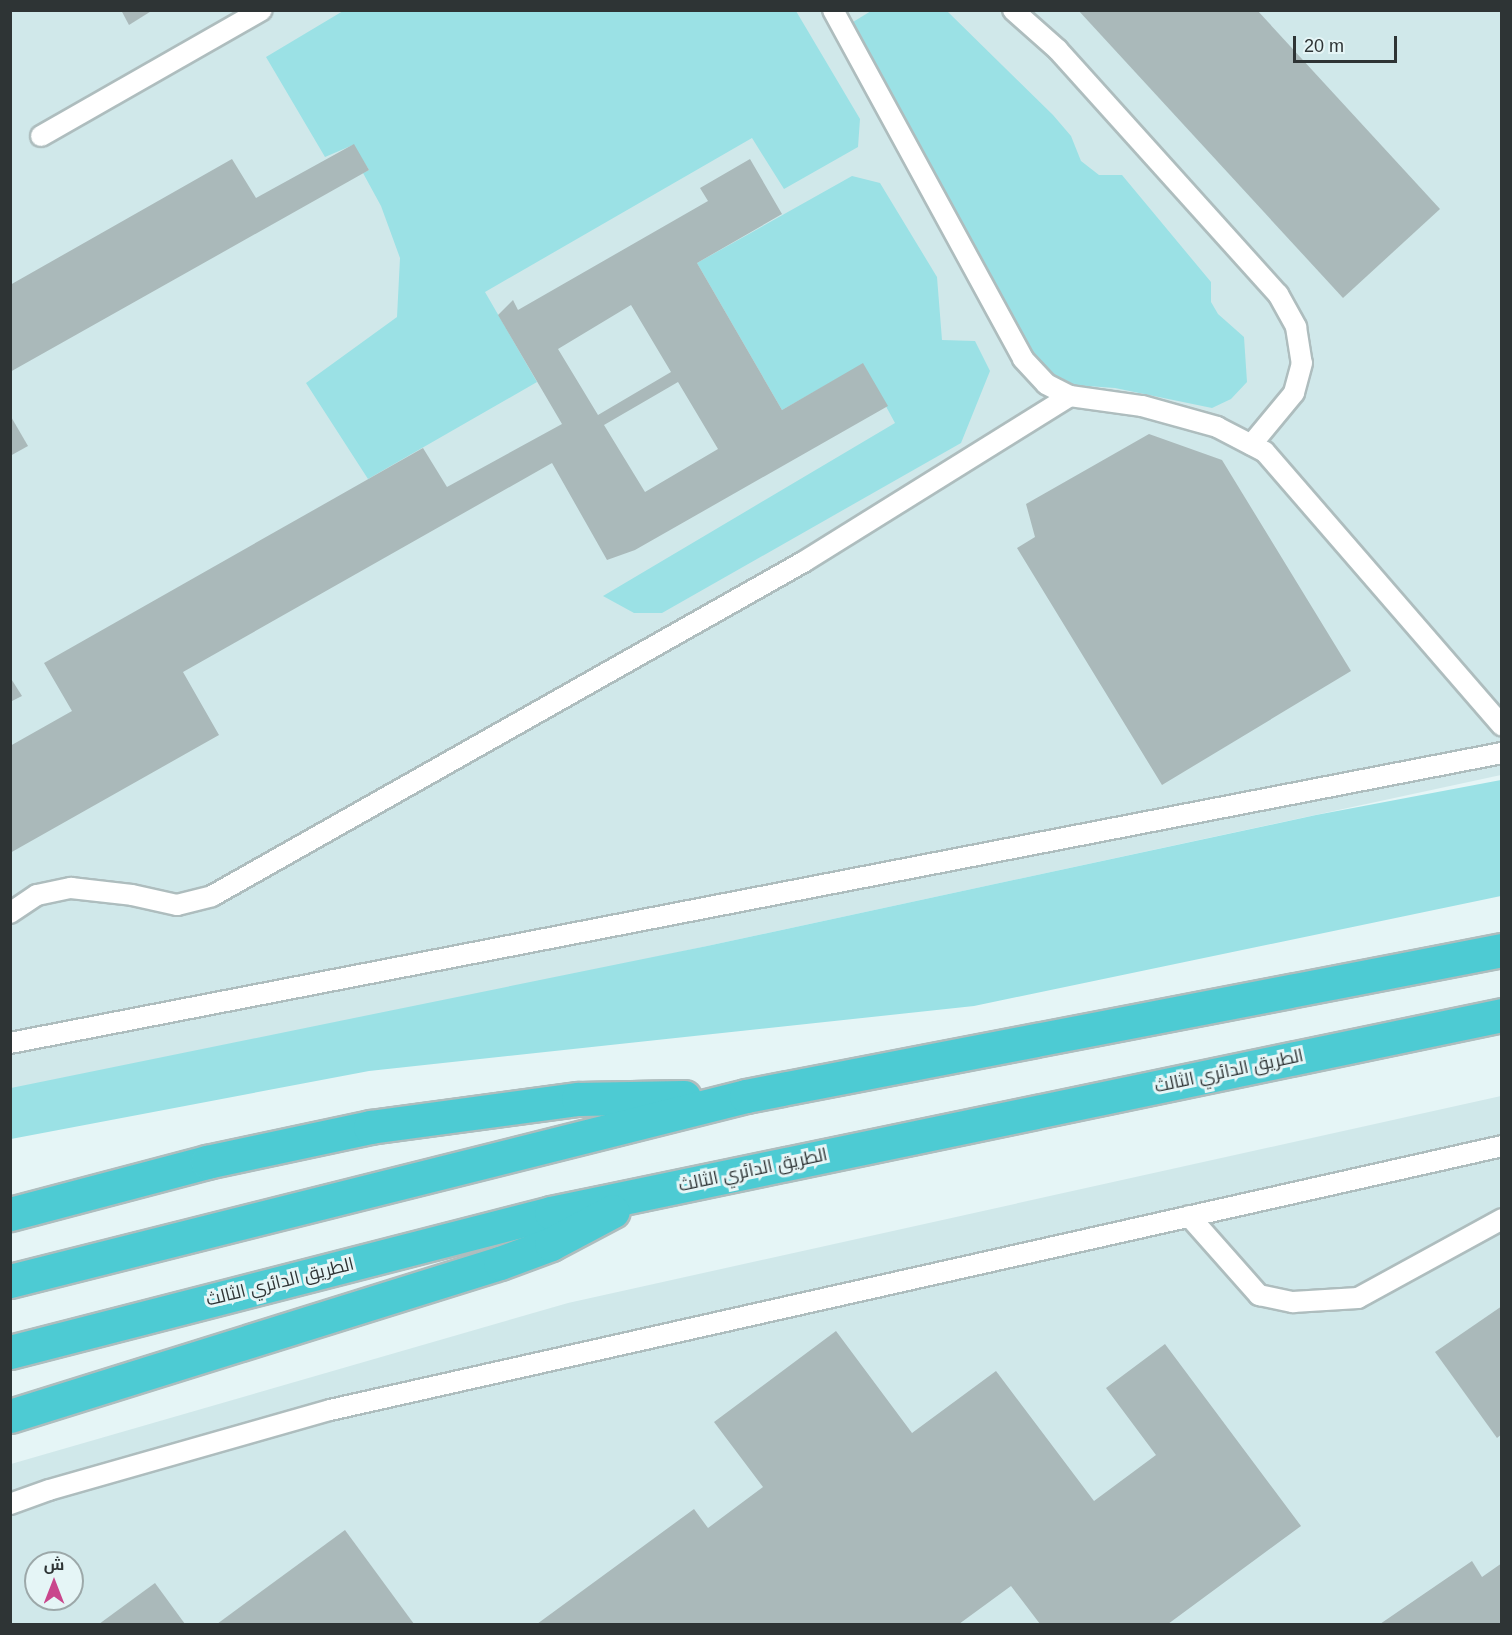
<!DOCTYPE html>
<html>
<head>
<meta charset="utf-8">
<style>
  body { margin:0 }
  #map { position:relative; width:1512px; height:1635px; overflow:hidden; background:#e5f5f6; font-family:Arial,Cairo,sans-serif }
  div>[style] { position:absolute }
  .built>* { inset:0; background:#d0e8ea }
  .green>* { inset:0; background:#9be1e5 }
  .building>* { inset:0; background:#aab9ba }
  .roads { filter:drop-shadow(2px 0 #aebdbe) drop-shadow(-2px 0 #aebdbe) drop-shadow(0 2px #aebdbe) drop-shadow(0 -2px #aebdbe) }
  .lane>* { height:20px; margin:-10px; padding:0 10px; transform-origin:10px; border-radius:10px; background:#fff }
  .highway>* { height:33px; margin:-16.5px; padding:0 16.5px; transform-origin:16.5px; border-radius:16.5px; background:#4dcbd3 }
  span { translate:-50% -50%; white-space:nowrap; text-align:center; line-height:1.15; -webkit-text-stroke:6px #e5f5f6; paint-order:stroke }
  .street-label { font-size:18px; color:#2e3435 }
  .frame { position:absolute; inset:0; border:12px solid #2e3435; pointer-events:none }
  .north { position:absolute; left:24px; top:1551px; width:60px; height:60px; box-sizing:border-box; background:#e5f5f6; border:2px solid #9ca8a9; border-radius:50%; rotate:0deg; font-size:16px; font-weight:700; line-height:24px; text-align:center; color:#2e3435 }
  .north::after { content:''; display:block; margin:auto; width:21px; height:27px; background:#c9468c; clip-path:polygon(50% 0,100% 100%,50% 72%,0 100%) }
  .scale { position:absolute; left:1293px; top:36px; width:104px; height:27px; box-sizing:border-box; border:3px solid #2e3435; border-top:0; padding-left:8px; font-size:18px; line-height:21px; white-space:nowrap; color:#2e3435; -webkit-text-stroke:4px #e5f5f6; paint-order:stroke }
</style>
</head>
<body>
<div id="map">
  <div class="built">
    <i style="clip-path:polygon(10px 11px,1501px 11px,1501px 775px,11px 1096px)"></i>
    <i style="clip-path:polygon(evenodd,1501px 1096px,1501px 1624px,11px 1624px,11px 1464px,568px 1303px,1501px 1096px,36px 1563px,72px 1563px,72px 1599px,36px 1599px,36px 1563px)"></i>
  </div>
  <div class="green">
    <i style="clip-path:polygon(343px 11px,796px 11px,860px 119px,858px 147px,784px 189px,752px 138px,485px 292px,537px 382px,368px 479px,306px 383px,397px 317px,400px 258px,381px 206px,363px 173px,369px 170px,353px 145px,325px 157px,266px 57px)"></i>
    <i style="clip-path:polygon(871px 11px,947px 11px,1053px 115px,1071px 136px,1081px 161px,1099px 175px,1122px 175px,1211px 282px,1211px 302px,1218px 314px,1244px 337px,1247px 382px,1231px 399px,1212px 408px,1115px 388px,1060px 384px,1039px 365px,856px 45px,853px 22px)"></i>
    <i style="clip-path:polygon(852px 176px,880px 183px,937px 277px,942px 340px,975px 341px,990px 371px,961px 443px,662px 613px,634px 613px,603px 596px,895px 423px,863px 364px,782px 410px,697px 263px)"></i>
    <i style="clip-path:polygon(1501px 780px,1501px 896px,974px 1006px,369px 1071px,11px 1139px,11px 1088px,707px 946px,1316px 815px)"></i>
  </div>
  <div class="building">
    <i style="clip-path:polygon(121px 10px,153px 10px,129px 25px)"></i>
    <i style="clip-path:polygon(1078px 10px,1257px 10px,1440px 209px,1343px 298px)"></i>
    <i style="clip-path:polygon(354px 144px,369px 170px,10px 372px,10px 285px,232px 159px,256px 198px)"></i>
    <i style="clip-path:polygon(evenodd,750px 159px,782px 214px,697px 263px,782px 410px,863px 363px,888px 406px,635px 550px,607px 560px,552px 463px,183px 672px,219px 735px,10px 853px,10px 746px,72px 711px,44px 663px,423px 448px,447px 487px,562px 424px,498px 315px,513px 300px,518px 310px,708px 201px,700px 188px,750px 159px,631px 305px,671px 372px,598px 415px,558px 349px,631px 305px,750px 159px,678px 382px,718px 449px,645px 492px,604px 425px,678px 382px)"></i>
    <i style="clip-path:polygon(10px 415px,28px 446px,10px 456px)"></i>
    <i style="clip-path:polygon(1149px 434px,1222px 460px,1351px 671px,1162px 785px,1017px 548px,1035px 537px,1026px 504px)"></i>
    <i style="clip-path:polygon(10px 677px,22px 696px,10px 702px)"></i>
    <i style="clip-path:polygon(1502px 1306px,1502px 1434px,1497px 1438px,1435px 1352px)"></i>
    <i style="clip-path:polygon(836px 1331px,912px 1433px,996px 1371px,1094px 1501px,1156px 1455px,1106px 1388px,1165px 1344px,1301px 1526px,1168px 1624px,1040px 1624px,1011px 1586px,959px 1624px,537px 1624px,694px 1509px,708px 1528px,763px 1487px,714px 1422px)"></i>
    <i style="clip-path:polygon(345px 1530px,414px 1624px,217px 1624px)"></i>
    <i style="clip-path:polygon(1472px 1561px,1482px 1577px,1502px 1563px,1502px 1624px,1380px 1624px)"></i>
    <i style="clip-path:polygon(155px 1583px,185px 1624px,99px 1624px)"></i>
  </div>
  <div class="roads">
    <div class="lane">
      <i style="left:833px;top:10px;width:397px;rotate:61.4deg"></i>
      <i style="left:1023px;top:359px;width:34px;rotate:47deg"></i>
      <i style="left:1046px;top:384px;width:27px;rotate:27deg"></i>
      <i style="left:1070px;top:396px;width:73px;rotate:7.9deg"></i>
      <i style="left:1142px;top:406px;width:78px;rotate:15.6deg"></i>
      <i style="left:1217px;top:427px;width:54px;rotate:27.5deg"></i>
      <i style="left:1265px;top:452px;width:362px;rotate:49.1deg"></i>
      <i style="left:1013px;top:10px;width:60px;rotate:41.6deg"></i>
      <i style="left:1058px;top:50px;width:329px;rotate:48deg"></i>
      <i style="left:1278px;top:294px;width:38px;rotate:61deg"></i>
      <i style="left:1296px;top:327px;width:36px;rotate:81deg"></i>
      <i style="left:1302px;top:363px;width:31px;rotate:105deg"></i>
      <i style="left:1294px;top:393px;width:67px;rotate:129.6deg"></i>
      <i style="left:41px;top:136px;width:254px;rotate:-29.7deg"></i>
      <i style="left:10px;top:913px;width:32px;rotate:-34deg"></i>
      <i style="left:37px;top:895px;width:35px;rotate:-12deg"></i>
      <i style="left:71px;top:888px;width:61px;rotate:6.5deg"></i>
      <i style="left:132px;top:895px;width:46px;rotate:12.5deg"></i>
      <i style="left:177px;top:905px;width:36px;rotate:-14deg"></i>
      <i style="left:212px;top:896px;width:681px;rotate:-29.46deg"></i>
      <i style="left:805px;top:561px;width:312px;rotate:-31.9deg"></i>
      <i style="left:10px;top:1043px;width:1520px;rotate:-11deg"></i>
      <i style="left:1189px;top:1216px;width:106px;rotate:48.5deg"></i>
      <i style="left:1259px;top:1295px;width:35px;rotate:12deg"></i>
      <i style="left:1293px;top:1302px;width:65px;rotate:-3.5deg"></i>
      <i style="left:1358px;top:1298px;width:164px;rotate:-28.7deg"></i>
      <i style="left:10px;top:1504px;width:41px;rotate:-19.7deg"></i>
      <i style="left:49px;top:1490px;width:292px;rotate:-15.9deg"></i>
      <i style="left:330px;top:1410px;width:1201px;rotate:-12.69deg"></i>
    </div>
    <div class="highway">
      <i style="left:10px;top:1214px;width:204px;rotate:-14.8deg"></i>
      <i style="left:207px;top:1162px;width:167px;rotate:-12.1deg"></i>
      <i style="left:370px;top:1127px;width:210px;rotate:-7.7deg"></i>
      <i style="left:578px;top:1099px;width:106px;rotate:-1.1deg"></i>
      <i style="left:10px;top:1281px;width:759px;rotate:-14.11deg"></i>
      <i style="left:746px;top:1096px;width:770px;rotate:-10.93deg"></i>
      <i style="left:10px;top:1352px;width:559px;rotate:-14.41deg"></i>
      <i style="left:551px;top:1213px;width:971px;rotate:-11.76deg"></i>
      <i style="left:10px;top:1416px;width:513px;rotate:-17.34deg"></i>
      <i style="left:500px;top:1263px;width:54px;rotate:-20.4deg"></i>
      <i style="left:551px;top:1244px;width:70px;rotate:-28deg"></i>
    </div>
  </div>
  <div class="street-label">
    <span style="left:1229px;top:1071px;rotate:-12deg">الطريق الدائري الثالث</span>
    <span style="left:753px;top:1170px;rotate:-12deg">الطريق الدائري الثالث</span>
    <span style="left:280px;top:1282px;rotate:-14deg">الطريق الدائري الثالث</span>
  </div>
  <div class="frame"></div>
  <div class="north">ش</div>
  <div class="scale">20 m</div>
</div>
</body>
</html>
